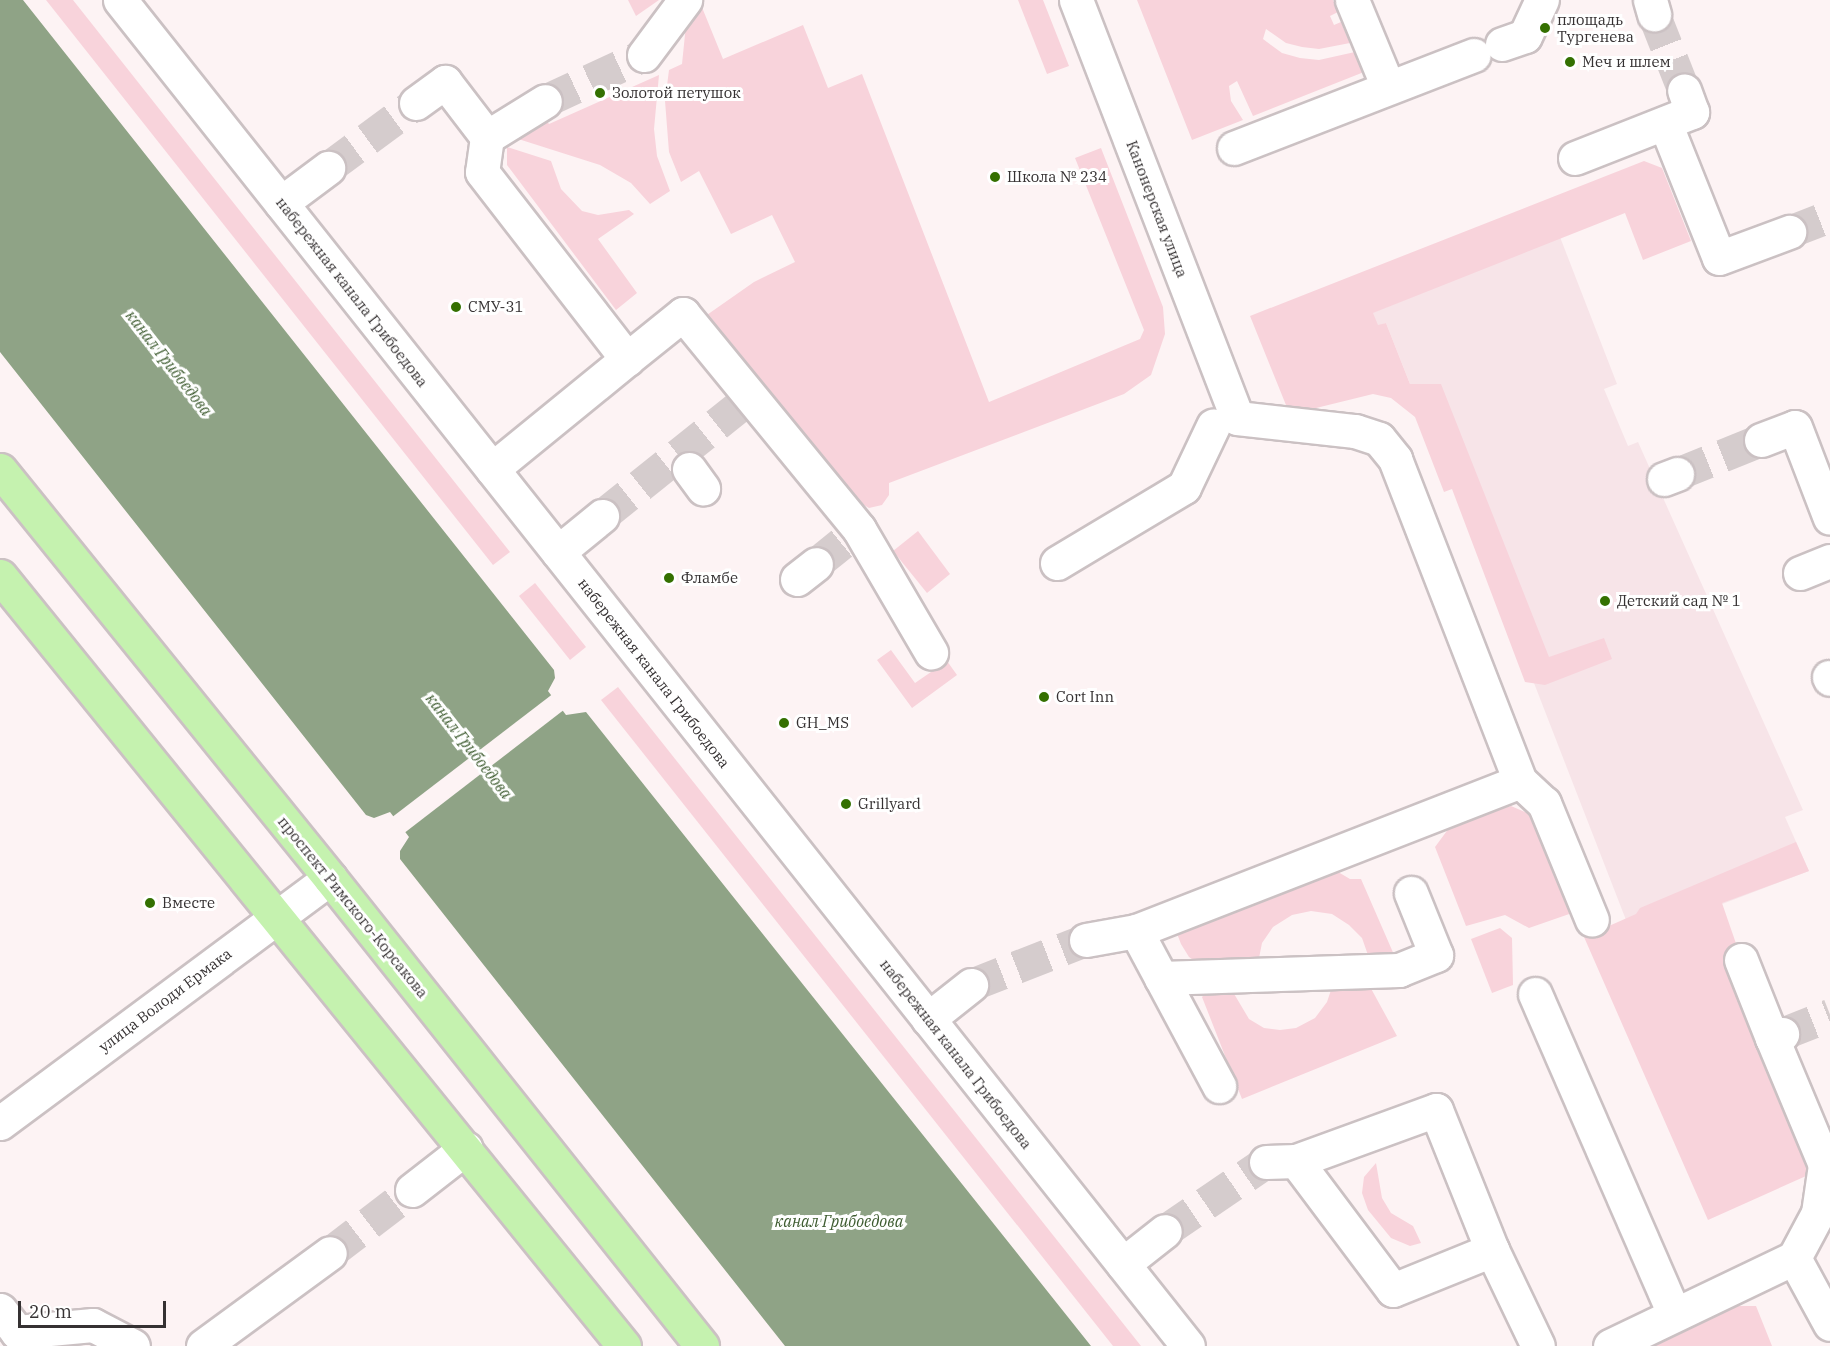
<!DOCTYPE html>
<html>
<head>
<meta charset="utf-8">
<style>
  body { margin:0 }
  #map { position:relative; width:1830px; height:1346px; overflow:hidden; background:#fdf3f4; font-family:"IBM Plex Serif",serif }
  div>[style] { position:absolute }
  .built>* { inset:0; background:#f7e4e8 }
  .green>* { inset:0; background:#f8d3db }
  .water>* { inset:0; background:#8fa386 }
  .pier>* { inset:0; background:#fdf3f4 }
  .minor-tunnel>* { height:33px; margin-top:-16.5px; transform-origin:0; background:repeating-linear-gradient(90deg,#d5cccd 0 33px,transparent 0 49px) }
  .roads { filter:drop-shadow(2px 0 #cbc1c3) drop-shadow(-2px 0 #cbc1c3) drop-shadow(0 2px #cbc1c3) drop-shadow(0 -2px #cbc1c3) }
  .minor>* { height:33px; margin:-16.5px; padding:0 16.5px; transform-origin:16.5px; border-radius:16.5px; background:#fff }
  .major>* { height:33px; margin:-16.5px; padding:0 16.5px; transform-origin:16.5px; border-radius:16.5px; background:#c5f2af }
  .dots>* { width:16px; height:16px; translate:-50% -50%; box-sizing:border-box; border:3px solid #fff; border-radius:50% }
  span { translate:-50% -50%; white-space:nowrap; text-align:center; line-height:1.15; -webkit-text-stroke:6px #fff; paint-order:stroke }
  .poi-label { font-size:15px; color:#353132 }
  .left { translate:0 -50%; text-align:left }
  .street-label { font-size:15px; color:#353132 }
  .water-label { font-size:16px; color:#3e5c30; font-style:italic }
  .scale { position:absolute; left:18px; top:1301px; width:148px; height:27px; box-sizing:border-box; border:3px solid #353132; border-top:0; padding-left:8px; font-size:18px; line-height:21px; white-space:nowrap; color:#353132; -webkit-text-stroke:4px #fff; paint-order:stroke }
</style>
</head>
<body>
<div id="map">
  <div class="built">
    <i style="clip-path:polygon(1560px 237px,1617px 384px,1604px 389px,1628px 446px,1638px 442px,1803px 810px,1785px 817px,1809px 871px,1633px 938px,1452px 472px,1446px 475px,1386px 323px,1378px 326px,1372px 313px)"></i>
  </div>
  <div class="green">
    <i style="clip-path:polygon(46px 0,73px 0,510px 552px,493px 565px)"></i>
    <i style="clip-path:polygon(628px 0,659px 0,636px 16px)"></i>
    <i style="clip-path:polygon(699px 0,723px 59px,803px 25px,828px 88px,862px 74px,989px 402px,1140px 339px,1144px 330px,1075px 158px,1101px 148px,1163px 307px,1165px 334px,1151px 375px,1124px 394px,889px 483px,889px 495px,882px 505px,869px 508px,859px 502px,704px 317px,754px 282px,795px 262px,772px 215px,731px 234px,699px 171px,681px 182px,669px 152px,665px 101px,669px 70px,682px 64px,687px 15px)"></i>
    <i style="clip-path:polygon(1018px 0,1043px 0,1069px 66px,1047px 74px)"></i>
    <i style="clip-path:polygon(1137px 0,1333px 0,1338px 12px,1330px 16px,1334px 25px,1341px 22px,1350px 43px,1319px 49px,1302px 47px,1286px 43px,1266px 29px,1263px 39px,1282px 53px,1300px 58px,1319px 60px,1355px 52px,1364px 72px,1253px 116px,1237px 81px,1229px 86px,1231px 101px,1243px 120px,1192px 140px)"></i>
    <i style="clip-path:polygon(659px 75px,654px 129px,657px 156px,670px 191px,650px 204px,631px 183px,600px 165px,512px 137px,545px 119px,549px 124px)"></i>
    <i style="clip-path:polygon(507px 147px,551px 161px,561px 189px,582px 211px,598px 215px,629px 210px,634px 214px,598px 239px,637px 293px,616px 310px,507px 165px)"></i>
    <i style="clip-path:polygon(1644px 161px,1662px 168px,1691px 241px,1643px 260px,1625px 213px,1373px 313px,1378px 325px,1386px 323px,1410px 384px,1441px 384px,1549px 657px,1604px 638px,1612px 659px,1545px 685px,1525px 682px,1452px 489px,1444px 492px,1415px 417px,1391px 398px,1373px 394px,1312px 409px,1288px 410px,1250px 316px)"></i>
    <i style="clip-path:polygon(918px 531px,950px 574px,927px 593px,893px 551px)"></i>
    <i style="clip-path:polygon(535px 583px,586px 647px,570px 660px,519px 596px)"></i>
    <i style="clip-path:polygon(891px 650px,915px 683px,947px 661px,957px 675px,912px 708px,877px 660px)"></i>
    <i style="clip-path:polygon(618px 687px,1141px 1346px,1113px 1346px,601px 700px)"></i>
    <i style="clip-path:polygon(1511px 806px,1532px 815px,1575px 912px,1529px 928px,1505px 915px,1466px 926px,1435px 847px,1452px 824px)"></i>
    <i style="clip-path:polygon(1796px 842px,1809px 871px,1722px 903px,1815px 1172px,1708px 1220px,1584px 937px,1636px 914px,1640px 908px)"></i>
    <i style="clip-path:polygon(1333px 869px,1350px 879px,1361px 879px,1395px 957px,1369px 958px,1362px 938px,1349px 925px,1332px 914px,1311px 911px,1292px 915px,1273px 927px,1262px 943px,1258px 963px,1202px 966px,1189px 957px,1181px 944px,1176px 931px)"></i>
    <i style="clip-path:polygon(1500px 928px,1512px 938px,1513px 985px,1492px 993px,1471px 939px)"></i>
    <i style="clip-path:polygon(1368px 983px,1397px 1036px,1242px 1099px,1202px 997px,1210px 988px,1230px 987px,1249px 1019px,1264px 1028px,1280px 1030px,1296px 1028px,1315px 1018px,1327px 1002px,1333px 984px)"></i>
    <i style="clip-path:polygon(1376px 1163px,1382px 1198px,1391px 1213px,1413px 1226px,1421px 1243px,1410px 1246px,1391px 1238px,1368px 1210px,1362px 1193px,1364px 1177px)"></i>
    <i style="clip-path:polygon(1735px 1306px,1756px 1306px,1772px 1346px,1654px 1346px)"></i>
  </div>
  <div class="water">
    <i style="clip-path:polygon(0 0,23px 0,554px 670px,555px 678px,548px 691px,566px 715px,586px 712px,1091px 1346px,785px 1346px,400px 859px,400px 851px,409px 837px,390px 812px,374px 818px,366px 815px,0 352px)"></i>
  </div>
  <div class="pier">
    <i style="clip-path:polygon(554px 693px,565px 709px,403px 834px,391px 818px)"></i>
  </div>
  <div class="minor-tunnel">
    <i style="left:1654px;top:14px;width:82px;rotate:68.5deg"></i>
    <i style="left:545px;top:101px;width:109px;rotate:-24.9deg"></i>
    <i style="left:328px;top:168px;width:109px;rotate:-36.5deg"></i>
    <i style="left:1789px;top:232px;width:44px;rotate:-21.3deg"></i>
    <i style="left:1677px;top:474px;width:91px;rotate:-22deg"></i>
    <i style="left:602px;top:516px;width:179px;rotate:-38.7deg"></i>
    <i style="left:816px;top:564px;width:38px;rotate:-39deg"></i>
    <i style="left:971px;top:985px;width:123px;rotate:-21.4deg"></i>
    <i style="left:1782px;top:1034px;width:52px;rotate:-21.6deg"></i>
    <i style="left:1165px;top:1231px;width:122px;rotate:-34.3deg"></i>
    <i style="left:330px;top:1253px;width:103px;rotate:-37.5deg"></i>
  </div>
  <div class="roads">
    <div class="minor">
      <i style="left:120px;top:0;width:1718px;rotate:51.57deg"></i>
      <i style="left:1076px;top:0;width:448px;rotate:68.9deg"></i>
      <i style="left:1237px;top:418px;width:119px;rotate:6.3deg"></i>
      <i style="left:1355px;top:431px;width:25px;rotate:18deg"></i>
      <i style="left:1379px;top:439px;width:26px;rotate:51deg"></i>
      <i style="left:1395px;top:459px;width:345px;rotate:68.8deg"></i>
      <i style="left:1520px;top:781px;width:33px;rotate:43deg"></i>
      <i style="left:1544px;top:803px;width:126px;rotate:67.7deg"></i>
      <i style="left:1352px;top:0;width:94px;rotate:67.5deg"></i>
      <i style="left:1650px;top:0;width:15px;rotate:74deg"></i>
      <i style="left:1502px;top:44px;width:24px;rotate:-19deg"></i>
      <i style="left:1525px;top:36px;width:40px;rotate:-65deg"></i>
      <i style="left:644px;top:55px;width:69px;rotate:-53.3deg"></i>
      <i style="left:416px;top:103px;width:36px;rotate:-36deg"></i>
      <i style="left:445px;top:82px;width:69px;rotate:52.6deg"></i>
      <i style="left:487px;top:137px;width:35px;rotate:98deg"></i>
      <i style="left:482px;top:172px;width:237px;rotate:52.2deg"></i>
      <i style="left:627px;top:359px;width:174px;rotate:140.8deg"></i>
      <i style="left:1665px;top:123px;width:145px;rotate:68.2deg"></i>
      <i style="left:1719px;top:258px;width:75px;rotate:-20.4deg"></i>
      <i style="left:487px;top:137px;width:68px;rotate:-31.8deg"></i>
      <i style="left:1234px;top:148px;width:257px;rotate:-21.2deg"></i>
      <i style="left:1575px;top:158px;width:126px;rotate:-21.5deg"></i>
      <i style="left:1692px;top:112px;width:23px;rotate:-110deg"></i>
      <i style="left:281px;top:203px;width:59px;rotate:-36.7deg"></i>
      <i style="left:627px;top:359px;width:72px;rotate:-38.8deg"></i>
      <i style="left:683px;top:314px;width:278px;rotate:50.7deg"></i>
      <i style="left:859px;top:529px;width:143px;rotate:59.7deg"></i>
      <i style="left:1761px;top:440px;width:36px;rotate:-21deg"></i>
      <i style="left:1795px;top:427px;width:97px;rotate:69deg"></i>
      <i style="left:689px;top:469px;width:24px;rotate:54deg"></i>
      <i style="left:1664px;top:479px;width:14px;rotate:-21deg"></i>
      <i style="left:558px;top:552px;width:57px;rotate:-39.3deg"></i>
      <i style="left:1057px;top:563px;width:148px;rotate:-30.9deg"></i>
      <i style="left:1184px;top:487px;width:68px;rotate:-64.6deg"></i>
      <i style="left:1800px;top:573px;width:32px;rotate:-22deg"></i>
      <i style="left:797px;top:579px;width:24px;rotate:-38deg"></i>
      <i style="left:1829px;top:677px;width:2px;rotate:63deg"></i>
      <i style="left:1136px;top:931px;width:412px;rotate:-21.3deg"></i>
      <i style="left:1086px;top:940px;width:51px;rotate:-10.2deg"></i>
      <i style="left:1136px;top:931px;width:176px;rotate:61.8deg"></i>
      <i style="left:1741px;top:960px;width:84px;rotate:68.3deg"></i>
      <i style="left:1772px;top:1038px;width:11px;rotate:-22deg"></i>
      <i style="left:1161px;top:978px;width:238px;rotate:-1.9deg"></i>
      <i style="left:1399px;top:970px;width:40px;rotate:-22deg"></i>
      <i style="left:1436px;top:955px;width:67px;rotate:-112deg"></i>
      <i style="left:1535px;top:994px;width:349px;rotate:66.5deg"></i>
      <i style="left:928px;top:1019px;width:55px;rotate:-38.3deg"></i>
      <i style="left:1772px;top:1038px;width:138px;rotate:67.3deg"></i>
      <i style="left:1825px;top:1165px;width:49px;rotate:98.3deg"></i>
      <i style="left:1818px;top:1213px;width:51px;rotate:118.1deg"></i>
      <i style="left:1794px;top:1258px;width:75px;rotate:61.4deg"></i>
      <i style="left:0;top:1123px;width:411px;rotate:-36.6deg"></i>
      <i style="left:1296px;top:1161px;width:161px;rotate:53.1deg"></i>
      <i style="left:1393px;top:1290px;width:107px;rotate:-22deg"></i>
      <i style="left:1266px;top:1162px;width:30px;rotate:-2deg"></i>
      <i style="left:1296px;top:1161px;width:149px;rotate:-20deg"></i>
      <i style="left:1436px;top:1110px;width:151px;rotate:68.2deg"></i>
      <i style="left:1492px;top:1250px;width:106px;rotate:64.4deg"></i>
      <i style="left:412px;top:1190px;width:68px;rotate:-37.9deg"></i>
      <i style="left:1123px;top:1264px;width:53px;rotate:-38.2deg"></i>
      <i style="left:0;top:1310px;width:28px;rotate:52deg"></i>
      <i style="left:17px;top:1332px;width:76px;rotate:-5.3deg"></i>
      <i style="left:93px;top:1325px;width:45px;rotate:27.7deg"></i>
      <i style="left:203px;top:1346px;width:157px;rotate:-36.2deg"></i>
      <i style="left:1610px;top:1346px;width:204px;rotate:-25.6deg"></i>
    </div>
    <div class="major">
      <i style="left:0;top:470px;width:525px;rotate:51.03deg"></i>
      <i style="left:330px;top:878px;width:598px;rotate:51.52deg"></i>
      <i style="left:0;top:576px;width:991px;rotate:50.98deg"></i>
    </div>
  </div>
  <div class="dots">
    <i style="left:1545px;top:28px;background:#347001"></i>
    <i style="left:1570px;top:62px;background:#347001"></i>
    <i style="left:600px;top:93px;background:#347001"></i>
    <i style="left:995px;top:177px;background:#347001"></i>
    <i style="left:456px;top:307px;background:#347001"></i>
    <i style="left:669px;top:578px;background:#347001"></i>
    <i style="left:1605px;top:601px;background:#347001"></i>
    <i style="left:1044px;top:697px;background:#347001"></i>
    <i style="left:784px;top:723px;background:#347001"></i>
    <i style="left:846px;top:804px;background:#347001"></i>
    <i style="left:150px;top:903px;background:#347001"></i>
  </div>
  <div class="poi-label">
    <span class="left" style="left:1557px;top:28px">площадь<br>Тургенева</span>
    <span class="left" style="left:1582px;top:62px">Меч и шлем</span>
    <span class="left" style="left:612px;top:93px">Золотой петушок</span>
    <span class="left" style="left:1007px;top:177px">Школа № 234</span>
    <span class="left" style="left:468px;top:307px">СМУ-31</span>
    <span class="left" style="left:681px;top:578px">Фламбе</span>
    <span class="left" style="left:1617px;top:601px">Детский сад № 1</span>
    <span class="left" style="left:1056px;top:697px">Cort Inn</span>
    <span class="left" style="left:796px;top:723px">GH_MS</span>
    <span class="left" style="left:858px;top:804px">Grillyard</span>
    <span class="left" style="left:162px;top:903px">Вместе</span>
  </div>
  <div class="street-label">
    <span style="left:1157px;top:209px;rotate:69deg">Канонерская улица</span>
    <span style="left:352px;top:292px;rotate:52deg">набережная канала Грибоедова</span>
    <span style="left:654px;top:673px;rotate:52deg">набережная канала Грибоедова</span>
    <span style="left:353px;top:907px;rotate:51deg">проспект Римского-Корсакова</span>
    <span style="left:165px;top:1000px;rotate:-37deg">улица Володи Ермака</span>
    <span style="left:956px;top:1054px;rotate:52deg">набережная канала Грибоедова</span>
  </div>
  <div class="water-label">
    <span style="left:169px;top:363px;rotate:52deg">канал Грибоедова</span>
    <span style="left:469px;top:746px;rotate:52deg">канал Грибоедова</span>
    <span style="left:839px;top:1221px">канал Грибоедова</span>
  </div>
  <div class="scale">20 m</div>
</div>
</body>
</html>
